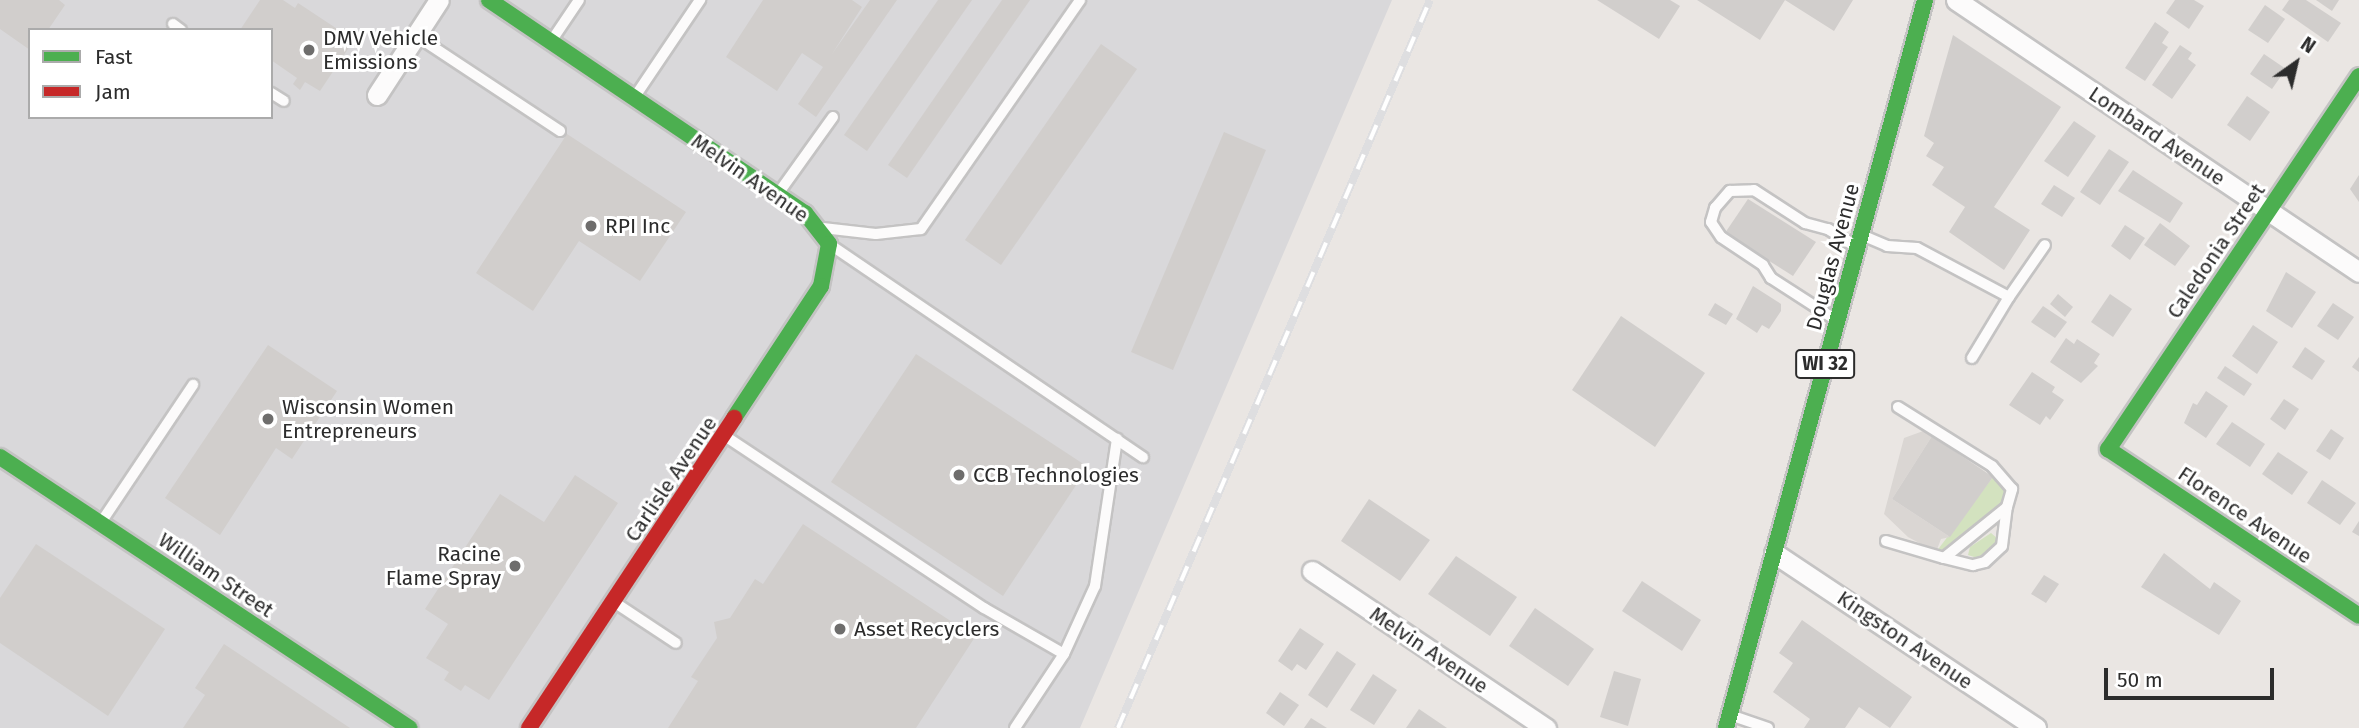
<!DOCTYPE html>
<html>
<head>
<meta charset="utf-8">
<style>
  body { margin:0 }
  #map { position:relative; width:2359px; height:728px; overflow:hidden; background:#eae6e3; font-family:"Fira Sans",sans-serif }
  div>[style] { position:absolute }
  .industrial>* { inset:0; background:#d9d8da }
  .green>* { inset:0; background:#d3e2bf }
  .plaza>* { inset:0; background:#dad6d3 }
  .building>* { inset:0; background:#d1cecc }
  .roads { filter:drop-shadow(2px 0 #c4c3c3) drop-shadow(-2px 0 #c4c3c3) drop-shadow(0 2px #c4c3c3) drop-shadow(0 -2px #c4c3c3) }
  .lane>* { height:10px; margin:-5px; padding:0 5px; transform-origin:5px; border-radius:5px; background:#fcfbfb }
  .street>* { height:19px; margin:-9.5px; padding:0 9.5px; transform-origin:9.5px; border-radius:9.5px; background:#fcfbfb }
  .fast>* { height:16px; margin:-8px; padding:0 8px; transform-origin:8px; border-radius:8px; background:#4caf50 }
  .jam>* { height:16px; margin:-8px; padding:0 8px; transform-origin:8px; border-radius:8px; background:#c62828 }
  .rail>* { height:8px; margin-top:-4px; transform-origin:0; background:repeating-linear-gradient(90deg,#fff 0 16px,#dedee0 0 32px); box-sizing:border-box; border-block:2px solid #dedee0 }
  .dots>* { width:19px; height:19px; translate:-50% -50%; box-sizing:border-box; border:4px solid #fff; border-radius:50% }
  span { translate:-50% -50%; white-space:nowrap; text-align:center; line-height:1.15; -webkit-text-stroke:6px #fff; paint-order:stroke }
  .shield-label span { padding:2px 5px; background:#fff; border:2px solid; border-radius:5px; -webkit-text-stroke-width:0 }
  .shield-label { font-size:19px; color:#2c2c2c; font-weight:700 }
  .poi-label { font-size:21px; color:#2c2c2c }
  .left { translate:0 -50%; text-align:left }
  .right { translate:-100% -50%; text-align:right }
  .street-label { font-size:21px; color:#2c2c2c }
  .legend { position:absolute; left:28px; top:28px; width:245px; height:91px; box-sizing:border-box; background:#fff; border:2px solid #ababab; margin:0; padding:9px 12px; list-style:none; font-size:21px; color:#2c2c2c }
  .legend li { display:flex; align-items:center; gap:14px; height:35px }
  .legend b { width:35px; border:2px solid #ababab }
  .north { position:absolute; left:2261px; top:28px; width:70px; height:70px; -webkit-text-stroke:5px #fff; paint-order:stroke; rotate:34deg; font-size:19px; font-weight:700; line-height:28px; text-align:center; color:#2c2c2c }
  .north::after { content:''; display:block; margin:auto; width:24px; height:32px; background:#2c2c2c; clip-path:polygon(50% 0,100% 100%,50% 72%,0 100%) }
  .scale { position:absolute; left:2104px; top:668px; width:170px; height:32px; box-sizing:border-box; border:4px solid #2c2c2c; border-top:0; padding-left:9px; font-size:21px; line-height:24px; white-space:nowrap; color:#2c2c2c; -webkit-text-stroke:5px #fff; paint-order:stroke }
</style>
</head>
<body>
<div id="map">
  <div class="industrial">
    <i style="clip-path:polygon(evenodd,0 0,1392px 0,1080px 728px,0 728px,0 0,30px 30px,271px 30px,271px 117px,30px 117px,30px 30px)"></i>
  </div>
  <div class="green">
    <i style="clip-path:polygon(1993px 477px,2005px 486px,2002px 505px,1948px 549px,1936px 552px)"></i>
    <i style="clip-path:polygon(1991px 533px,1998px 539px,1992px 550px,1977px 558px,1968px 555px,1970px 547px)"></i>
  </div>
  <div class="plaza">
    <i style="clip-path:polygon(1926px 430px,1932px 436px,1892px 499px,1950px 537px,1941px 539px,1936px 552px,1908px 537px,1884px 514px,1904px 438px)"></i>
  </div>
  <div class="building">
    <i style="clip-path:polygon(0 0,59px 0,65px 5px,48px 30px,30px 30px,30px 50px,0 29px)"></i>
    <i style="clip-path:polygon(260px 0,283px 0,295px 8px,298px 3px,354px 40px,320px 91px,305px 82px,300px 90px,293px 84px,297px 78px,271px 60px,271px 30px,240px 30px)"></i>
    <i style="clip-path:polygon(763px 0,852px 0,862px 7px,832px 54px,870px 0,897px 0,816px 117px,798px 104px,823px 67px,802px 53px,777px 91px,726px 57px)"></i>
    <i style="clip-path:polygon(938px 0,972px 0,867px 151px,844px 135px)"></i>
    <i style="clip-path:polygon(1002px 0,1030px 0,907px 178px,888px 165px)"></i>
    <i style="clip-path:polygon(1597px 0,1670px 0,1680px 6px,1659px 39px)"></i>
    <i style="clip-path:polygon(1697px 0,1853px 0,1834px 31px,1785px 0,1760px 40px)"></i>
    <i style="clip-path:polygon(2175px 0,2194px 0,2204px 6px,2189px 29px,2166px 13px)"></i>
    <i style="clip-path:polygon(2289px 0,2306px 0,2341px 23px,2328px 42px,2282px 10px)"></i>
    <i style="clip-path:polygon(2316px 0,2339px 0,2332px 11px)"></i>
    <i style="clip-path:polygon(2265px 5px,2285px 19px,2268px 43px,2248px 30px)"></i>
    <i style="clip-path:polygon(2155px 22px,2169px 32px,2162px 43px,2168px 47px,2145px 81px,2125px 68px)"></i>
    <i style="clip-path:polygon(1953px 35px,2061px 107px,1994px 207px,2030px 230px,2004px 270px,1949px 232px,1965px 207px,1932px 185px,1944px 167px,1926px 156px,1934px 143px,1924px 136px)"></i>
    <i style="clip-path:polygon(1101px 44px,1137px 69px,1001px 265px,965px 240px)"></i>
    <i style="clip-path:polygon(2180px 45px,2192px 53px,2188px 59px,2196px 65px,2172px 99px,2152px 85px)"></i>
    <i style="clip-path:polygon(2264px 54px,2286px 69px,2272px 89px,2250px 74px)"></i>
    <i style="clip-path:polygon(2247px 96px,2270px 112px,2250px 141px,2227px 125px)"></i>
    <i style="clip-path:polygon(2074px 121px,2096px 136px,2068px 177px,2044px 161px)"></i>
    <i style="clip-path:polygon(1224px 132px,1266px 150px,1173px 370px,1131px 352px)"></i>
    <i style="clip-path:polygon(567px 134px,686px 212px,640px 281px,579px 241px,533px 311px,476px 273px)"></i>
    <i style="clip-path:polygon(2109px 149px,2129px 162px,2100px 205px,2080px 192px)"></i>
    <i style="clip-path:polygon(2133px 170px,2183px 203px,2170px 223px,2118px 191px)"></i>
    <i style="clip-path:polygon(2359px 175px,2359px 202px,2350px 189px)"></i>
    <i style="clip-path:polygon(2054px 185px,2075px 198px,2062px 217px,2041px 204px)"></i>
    <i style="clip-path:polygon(1748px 199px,1816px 242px,1793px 276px,1725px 233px)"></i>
    <i style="clip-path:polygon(2160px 223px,2190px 246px,2175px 266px,2144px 245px)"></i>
    <i style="clip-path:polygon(2125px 225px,2145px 238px,2130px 260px,2111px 246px)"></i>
    <i style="clip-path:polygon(2286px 272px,2316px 292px,2292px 328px,2266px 311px)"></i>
    <i style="clip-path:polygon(1753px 286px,1781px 304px,1781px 311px,1769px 329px,1762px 325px,1757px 333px,1736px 319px)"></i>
    <i style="clip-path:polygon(2058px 294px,2073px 307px,2065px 317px,2050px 304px)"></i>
    <i style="clip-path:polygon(2110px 294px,2132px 309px,2113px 337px,2091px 322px)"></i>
    <i style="clip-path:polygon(1715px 303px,1733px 314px,1726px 325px,1708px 315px)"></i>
    <i style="clip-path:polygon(2333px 303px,2354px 317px,2338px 340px,2317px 326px)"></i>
    <i style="clip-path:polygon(2043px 306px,2067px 322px,2055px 338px,2031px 322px)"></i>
    <i style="clip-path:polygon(1621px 316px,1705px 373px,1655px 447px,1572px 390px)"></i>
    <i style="clip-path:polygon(2253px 325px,2278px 342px,2257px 374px,2232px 356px)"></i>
    <i style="clip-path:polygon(2066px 338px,2074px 344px,2077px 339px,2100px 354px,2094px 363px,2098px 366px,2081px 383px,2050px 362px)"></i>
    <i style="clip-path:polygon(268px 345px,337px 391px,292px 459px,276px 448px,220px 535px,165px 498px)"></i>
    <i style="clip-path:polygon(2305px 347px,2325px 361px,2312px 380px,2292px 367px)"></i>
    <i style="clip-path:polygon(916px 354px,1088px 467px,1003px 596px,831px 482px)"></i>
    <i style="clip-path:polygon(2359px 357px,2359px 372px,2352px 367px)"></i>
    <i style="clip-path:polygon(2225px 366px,2252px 384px,2244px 396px,2217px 378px)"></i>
    <i style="clip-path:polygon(2032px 372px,2055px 387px,2052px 392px,2064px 400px,2050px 420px,2046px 416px,2040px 425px,2009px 405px)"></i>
    <i style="clip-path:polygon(2206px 391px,2228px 406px,2206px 438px,2184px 423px,2193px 403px,2197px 405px)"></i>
    <i style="clip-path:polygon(2284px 399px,2299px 409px,2285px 430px,2270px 419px)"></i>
    <i style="clip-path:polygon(2232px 422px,2265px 444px,2250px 467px,2216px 444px)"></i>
    <i style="clip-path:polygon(2331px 429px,2344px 438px,2330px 460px,2316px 451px)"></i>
    <i style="clip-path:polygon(1932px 436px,1993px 477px,1950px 537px,1892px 499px)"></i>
    <i style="clip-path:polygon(2278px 452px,2308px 472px,2292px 495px,2262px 474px)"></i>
    <i style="clip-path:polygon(575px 475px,618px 503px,489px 700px,465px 685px,461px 691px,444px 680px,449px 672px,426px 658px,448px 624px,425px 609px,500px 494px,544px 522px)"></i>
    <i style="clip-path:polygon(2322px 480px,2356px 503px,2340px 525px,2307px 503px)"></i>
    <i style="clip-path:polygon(1369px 499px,1430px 540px,1400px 581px,1341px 541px)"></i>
    <i style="clip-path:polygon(2359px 521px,2359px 536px,2352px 532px)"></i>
    <i style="clip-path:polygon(803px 524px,975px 637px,916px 728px,668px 728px,698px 681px,691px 677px,717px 638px,714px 622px,730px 618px,755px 579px,763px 584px)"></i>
    <i style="clip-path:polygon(36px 544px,165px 629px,108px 716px,0 643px,0 598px)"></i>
    <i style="clip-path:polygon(2164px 553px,2210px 589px,2214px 582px,2241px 601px,2219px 635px,2141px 587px)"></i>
    <i style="clip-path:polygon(1456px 556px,1517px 597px,1490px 636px,1428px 594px)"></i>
    <i style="clip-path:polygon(2044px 575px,2059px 584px,2046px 603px,2031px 594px)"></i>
    <i style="clip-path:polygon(1642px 581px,1701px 620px,1682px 651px,1622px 611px)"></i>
    <i style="clip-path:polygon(1535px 608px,1594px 649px,1568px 686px,1509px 646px)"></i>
    <i style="clip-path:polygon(1802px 620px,1912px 697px,1890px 728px,1859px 707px,1845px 728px,1804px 728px,1810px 719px,1773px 692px,1793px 663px,1779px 653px)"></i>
    <i style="clip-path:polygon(1300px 628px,1324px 644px,1306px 670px,1297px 664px,1292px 671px,1278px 661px)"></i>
    <i style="clip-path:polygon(224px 644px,350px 728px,183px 728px,205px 695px,195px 688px)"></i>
    <i style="clip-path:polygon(1337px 651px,1356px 664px,1327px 708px,1308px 695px)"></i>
    <i style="clip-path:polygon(1614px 671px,1641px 679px,1628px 726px,1600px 717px)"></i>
    <i style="clip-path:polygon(1373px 674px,1397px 690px,1374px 725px,1350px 710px)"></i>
    <i style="clip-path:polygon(1280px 692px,1299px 705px,1284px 726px,1266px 713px)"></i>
    <i style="clip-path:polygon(1419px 709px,1447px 728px,1406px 728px)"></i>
    <i style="clip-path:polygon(1311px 718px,1327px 728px,1304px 728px)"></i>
  </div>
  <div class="roads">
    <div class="lane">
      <i style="left:173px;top:24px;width:10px;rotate:37deg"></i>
      <i style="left:415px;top:35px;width:174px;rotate:33.5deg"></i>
      <i style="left:552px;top:40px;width:48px;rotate:-56deg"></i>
      <i style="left:271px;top:93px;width:15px;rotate:32deg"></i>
      <i style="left:636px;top:95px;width:115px;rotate:-56deg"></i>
      <i style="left:780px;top:191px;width:91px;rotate:-54.4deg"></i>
      <i style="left:823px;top:228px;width:53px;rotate:6.5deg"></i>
      <i style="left:876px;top:234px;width:45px;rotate:-6.3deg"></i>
      <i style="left:921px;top:229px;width:279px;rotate:-55.2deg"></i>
      <i style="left:1864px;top:236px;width:25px;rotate:23deg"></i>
      <i style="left:1887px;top:246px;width:30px;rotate:4deg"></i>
      <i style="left:1917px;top:248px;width:104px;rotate:28deg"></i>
      <i style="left:2009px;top:297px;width:63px;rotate:-55.3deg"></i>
      <i style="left:832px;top:246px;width:376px;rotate:34.2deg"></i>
      <i style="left:1833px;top:318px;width:74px;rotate:-147.2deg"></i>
      <i style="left:1771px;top:278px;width:15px;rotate:-122deg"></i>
      <i style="left:1763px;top:265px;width:50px;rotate:-146.3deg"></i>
      <i style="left:1721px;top:237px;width:18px;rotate:-124deg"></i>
      <i style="left:1711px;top:222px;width:15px;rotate:-74deg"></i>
      <i style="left:1715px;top:208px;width:23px;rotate:-49deg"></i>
      <i style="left:1730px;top:191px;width:24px;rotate:-2deg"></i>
      <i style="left:1754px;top:190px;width:61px;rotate:32.9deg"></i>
      <i style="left:1805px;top:223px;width:24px;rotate:15deg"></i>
      <i style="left:1828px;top:229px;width:31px;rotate:33deg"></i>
      <i style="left:1972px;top:358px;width:71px;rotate:-58.8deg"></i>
      <i style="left:725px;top:436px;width:311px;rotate:33.6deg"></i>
      <i style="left:984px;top:608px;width:92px;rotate:29.9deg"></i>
      <i style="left:102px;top:521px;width:164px;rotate:-56.2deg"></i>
      <i style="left:1886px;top:541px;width:60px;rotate:16.3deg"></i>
      <i style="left:1944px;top:558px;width:81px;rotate:-39deg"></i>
      <i style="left:2007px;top:507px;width:19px;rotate:-74deg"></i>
      <i style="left:2012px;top:489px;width:30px;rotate:-131deg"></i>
      <i style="left:1992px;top:466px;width:111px;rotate:-147.9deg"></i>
      <i style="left:1944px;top:558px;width:30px;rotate:14deg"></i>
      <i style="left:1973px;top:565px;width:12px;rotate:-14deg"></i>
      <i style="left:1985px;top:562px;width:23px;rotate:-43deg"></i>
      <i style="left:2002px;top:546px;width:38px;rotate:-83deg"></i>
      <i style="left:614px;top:602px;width:74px;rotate:33.5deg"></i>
      <i style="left:1733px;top:716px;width:37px;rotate:19deg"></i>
      <i style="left:1015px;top:728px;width:89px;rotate:-56.5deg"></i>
      <i style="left:1064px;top:654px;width:75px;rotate:-65.5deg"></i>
      <i style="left:1095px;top:586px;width:149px;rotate:-81.5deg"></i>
    </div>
    <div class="street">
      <i style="left:1956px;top:0;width:486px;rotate:34deg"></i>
      <i style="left:377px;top:95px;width:113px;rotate:-56.9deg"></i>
      <i style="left:1774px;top:553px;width:315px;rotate:33.7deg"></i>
      <i style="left:1312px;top:571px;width:282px;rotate:33.9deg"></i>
    </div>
    <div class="fast">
      <i style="left:489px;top:0;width:381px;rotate:34deg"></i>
      <i style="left:805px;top:213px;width:39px;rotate:52deg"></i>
      <i style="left:829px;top:244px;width:43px;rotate:100.8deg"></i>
      <i style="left:821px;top:286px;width:158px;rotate:123.4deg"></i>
      <i style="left:2359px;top:76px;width:450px;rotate:123.9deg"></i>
      <i style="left:2108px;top:449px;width:301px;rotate:33.6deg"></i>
      <i style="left:0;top:457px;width:491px;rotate:33.5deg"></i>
      <i style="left:1726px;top:728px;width:755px;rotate:-74.71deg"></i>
    </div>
    <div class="jam">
      <i style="left:529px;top:728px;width:372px;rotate:-56.5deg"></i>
    </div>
  </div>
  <div class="rail">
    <i style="left:1118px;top:728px;width:792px;rotate:-66.8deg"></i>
  </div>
  <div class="dots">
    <i style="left:309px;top:50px;background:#6e6d6c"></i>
    <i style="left:591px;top:226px;background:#6e6d6c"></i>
    <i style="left:268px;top:419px;background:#6e6d6c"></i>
    <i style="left:959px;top:475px;background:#6e6d6c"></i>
    <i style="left:515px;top:566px;background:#6e6d6c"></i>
    <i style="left:840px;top:629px;background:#6e6d6c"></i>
  </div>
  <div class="shield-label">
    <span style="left:1825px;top:364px">WI 32</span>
  </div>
  <div class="poi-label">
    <span class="left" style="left:323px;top:50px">DMV Vehicle<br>Emissions</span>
    <span class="left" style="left:605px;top:226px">RPI Inc</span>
    <span class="left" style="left:282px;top:419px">Wisconsin Women<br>Entrepreneurs</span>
    <span class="left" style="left:973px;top:475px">CCB Technologies</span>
    <span class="right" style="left:501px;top:566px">Racine<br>Flame Spray</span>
    <span class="left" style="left:854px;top:629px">Asset Recyclers</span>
  </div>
  <div class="street-label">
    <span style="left:2157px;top:136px;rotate:34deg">Lombard Avenue</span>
    <span style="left:750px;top:178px;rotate:35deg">Melvin Avenue</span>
    <span style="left:2216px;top:251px;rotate:-56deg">Caledonia Street</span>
    <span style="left:1833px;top:257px;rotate:-75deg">Douglas Avenue</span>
    <span style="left:671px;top:479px;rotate:-56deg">Carlisle Avenue</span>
    <span style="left:2245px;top:515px;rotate:34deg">Florence Avenue</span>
    <span style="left:216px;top:575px;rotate:34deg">William Street</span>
    <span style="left:1905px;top:640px;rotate:34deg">Kingston Avenue</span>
    <span style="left:1429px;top:650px;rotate:34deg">Melvin Avenue</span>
  </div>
  <ul class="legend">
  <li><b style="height:9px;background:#4caf50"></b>Fast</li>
  <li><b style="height:9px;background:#c62828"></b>Jam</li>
  </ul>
  <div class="north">N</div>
  <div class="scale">50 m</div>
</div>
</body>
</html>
